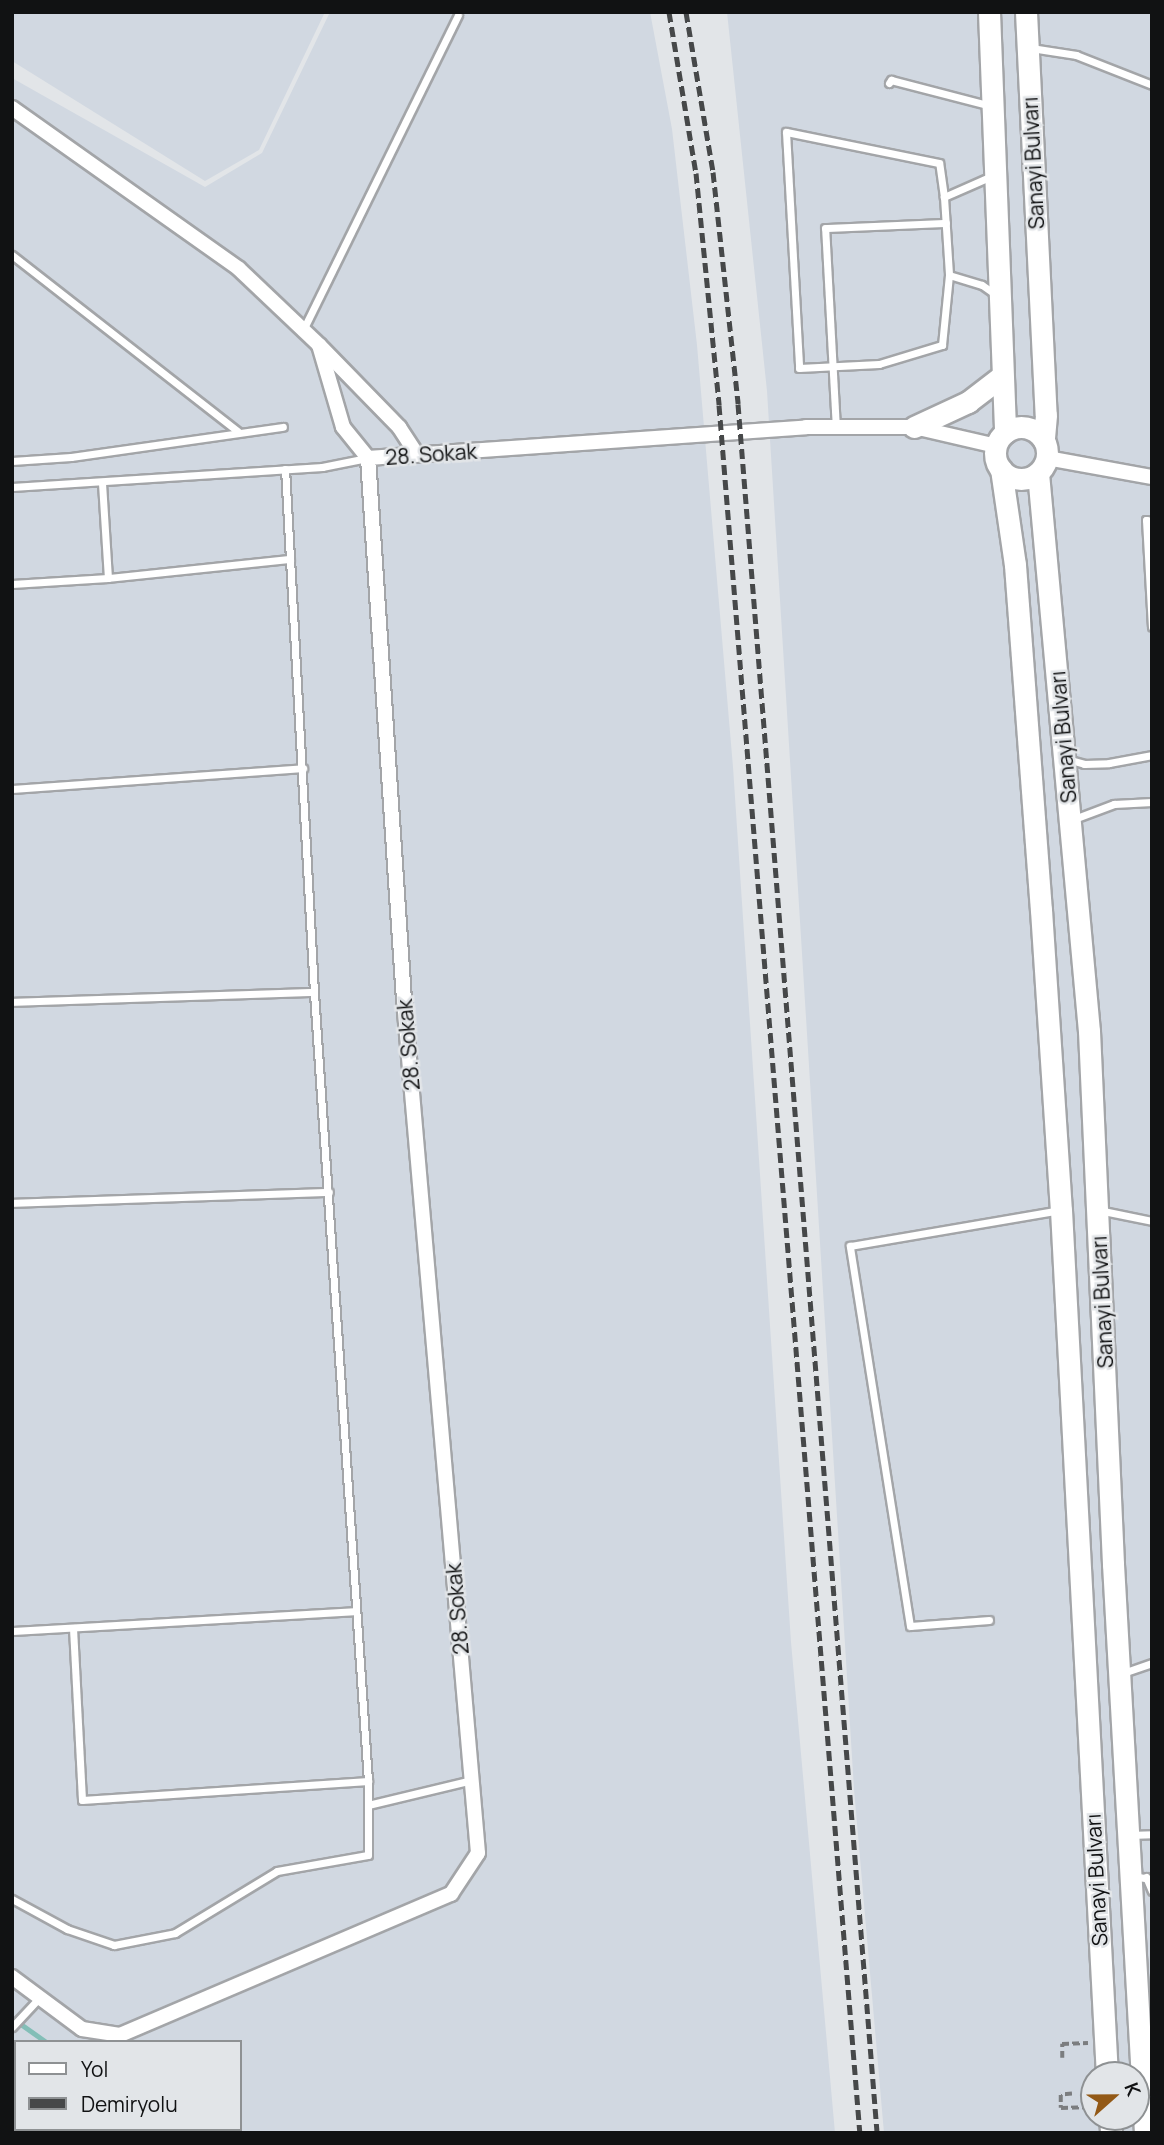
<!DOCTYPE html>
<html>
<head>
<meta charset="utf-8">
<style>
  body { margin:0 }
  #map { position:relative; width:1164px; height:2145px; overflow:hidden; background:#e2e5e8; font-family:Manrope,sans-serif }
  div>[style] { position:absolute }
  .built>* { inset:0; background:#d1d8e1 }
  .stream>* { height:5px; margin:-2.5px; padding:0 2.5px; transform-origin:2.5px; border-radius:2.5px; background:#83beb7 }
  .path>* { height:3.5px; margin-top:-1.75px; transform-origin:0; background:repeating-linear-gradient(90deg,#7b7d7f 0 7px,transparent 0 10.5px) }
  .roads { filter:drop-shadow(2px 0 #a3a5a8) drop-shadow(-2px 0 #a3a5a8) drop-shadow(0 2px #a3a5a8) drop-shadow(0 -2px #a3a5a8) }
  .service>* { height:7px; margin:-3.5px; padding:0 3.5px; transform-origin:3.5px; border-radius:3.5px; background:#fff }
  .minor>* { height:14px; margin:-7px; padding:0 7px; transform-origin:7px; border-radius:7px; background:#fff }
  .secondary>* { height:21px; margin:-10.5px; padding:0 10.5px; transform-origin:10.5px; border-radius:10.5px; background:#fff }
  .secondary>.ring { margin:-10.5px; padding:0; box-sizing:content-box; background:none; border:21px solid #fff; border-radius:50% }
  .rail>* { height:5px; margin-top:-2.5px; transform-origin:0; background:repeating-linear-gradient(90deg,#464849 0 10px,transparent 0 15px) }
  span { translate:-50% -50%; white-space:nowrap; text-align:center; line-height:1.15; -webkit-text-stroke:5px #e2e5e8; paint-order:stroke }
  .street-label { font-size:21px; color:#111213 }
  .frame { position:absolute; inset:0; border:14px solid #111213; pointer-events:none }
  .legend { position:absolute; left:14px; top:2040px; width:228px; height:91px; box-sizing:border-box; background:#e2e5e8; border:2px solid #8e9193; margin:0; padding:9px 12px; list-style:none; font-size:21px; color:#111213 }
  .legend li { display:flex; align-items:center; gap:14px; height:35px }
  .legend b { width:35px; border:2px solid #8e9193 }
  .north { position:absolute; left:1080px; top:2061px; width:70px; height:70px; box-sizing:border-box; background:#e2e5e8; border:2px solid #8e9193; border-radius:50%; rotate:69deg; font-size:19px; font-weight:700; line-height:28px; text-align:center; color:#111213 }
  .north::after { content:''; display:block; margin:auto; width:24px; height:32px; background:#935916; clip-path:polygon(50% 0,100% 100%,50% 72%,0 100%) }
</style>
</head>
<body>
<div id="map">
  <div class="built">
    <i style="clip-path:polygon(12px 12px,325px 12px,259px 150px,205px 181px,12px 61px)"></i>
    <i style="clip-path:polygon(evenodd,330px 12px,650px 12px,672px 129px,697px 345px,733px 767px,791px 1642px,835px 2133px,12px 2133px,12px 78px,205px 187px,262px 153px,330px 12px,16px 2042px,240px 2042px,240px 2129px,16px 2129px,16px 2042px)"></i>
    <i style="clip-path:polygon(evenodd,727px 12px,1152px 12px,1152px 2133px,884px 2133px,854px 1789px,767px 391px,727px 12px,1094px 2075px,1136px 2075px,1136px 2117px,1094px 2117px,1094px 2075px)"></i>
  </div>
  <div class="stream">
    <i style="left:12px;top:2018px;width:42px;rotate:35.2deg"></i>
    <i style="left:139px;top:2129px;width:6px;rotate:45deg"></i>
  </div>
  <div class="path">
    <i style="left:1062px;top:2058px;width:14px;rotate:-90deg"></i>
    <i style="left:1062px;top:2044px;width:26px;rotate:-2deg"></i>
    <i style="left:1072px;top:2094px;width:11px;rotate:175deg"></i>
    <i style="left:1061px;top:2095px;width:13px;rotate:90deg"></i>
    <i style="left:1061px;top:2108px;width:31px;rotate:-2deg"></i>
  </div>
  <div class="roads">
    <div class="service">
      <i style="left:1031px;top:48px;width:46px;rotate:8.8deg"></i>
      <i style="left:1076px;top:55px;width:82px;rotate:21.5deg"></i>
      <i style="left:889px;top:83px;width:4px;rotate:-56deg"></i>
      <i style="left:891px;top:80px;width:103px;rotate:14.6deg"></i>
      <i style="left:994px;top:175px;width:55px;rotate:156.3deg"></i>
      <i style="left:944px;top:197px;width:78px;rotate:86.3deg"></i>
      <i style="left:949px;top:275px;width:34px;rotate:17deg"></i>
      <i style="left:982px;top:285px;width:16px;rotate:35deg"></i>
      <i style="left:944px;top:197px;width:34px;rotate:-98deg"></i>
      <i style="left:939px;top:163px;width:156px;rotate:-168.5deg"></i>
      <i style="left:786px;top:132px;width:236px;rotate:86.8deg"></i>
      <i style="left:799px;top:368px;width:80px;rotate:-2.9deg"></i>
      <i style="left:879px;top:364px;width:66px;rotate:-16.8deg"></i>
      <i style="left:942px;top:345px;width:70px;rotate:-84.3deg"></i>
      <i style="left:12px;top:255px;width:286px;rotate:38deg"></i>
      <i style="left:303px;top:330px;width:351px;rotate:-63.8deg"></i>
      <i style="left:836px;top:429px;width:201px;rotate:-93.1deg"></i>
      <i style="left:825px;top:228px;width:121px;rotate:-2.4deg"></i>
      <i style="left:12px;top:461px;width:59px;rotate:-3.9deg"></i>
      <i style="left:71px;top:457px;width:214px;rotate:-8.1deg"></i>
      <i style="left:102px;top:483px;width:95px;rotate:86.4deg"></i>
      <i style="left:12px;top:487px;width:311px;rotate:-3.7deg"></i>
      <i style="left:322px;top:467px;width:46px;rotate:-11.3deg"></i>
      <i style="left:1152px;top:521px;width:6px;rotate:-171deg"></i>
      <i style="left:1146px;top:520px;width:107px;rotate:86.8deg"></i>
      <i style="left:12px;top:584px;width:96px;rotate:-3.6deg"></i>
      <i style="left:108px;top:578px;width:183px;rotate:-6deg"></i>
      <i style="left:1067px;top:759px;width:18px;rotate:16deg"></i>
      <i style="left:1084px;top:764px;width:25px;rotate:-2deg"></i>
      <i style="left:1109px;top:763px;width:44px;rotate:-10.5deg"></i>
      <i style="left:12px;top:789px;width:292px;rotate:-4.1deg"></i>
      <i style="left:1074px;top:819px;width:43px;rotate:-20.6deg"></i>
      <i style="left:1114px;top:804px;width:38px;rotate:-3deg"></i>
      <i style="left:12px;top:1002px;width:302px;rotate:-1.9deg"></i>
      <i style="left:12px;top:1203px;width:317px;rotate:-2deg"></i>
      <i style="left:1098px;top:1210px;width:55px;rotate:11.5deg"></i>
      <i style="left:989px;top:1620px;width:79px;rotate:175.7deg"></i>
      <i style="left:910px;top:1626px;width:385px;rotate:-99deg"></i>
      <i style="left:850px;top:1246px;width:213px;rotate:-9.7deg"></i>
      <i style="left:73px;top:1628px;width:172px;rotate:87deg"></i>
      <i style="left:82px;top:1800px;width:287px;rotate:-3.8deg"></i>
      <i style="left:12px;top:1631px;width:343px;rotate:-3.3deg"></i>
      <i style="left:1123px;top:1673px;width:31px;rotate:-19deg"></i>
      <i style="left:368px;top:1805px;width:107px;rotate:-13.5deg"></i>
      <i style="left:1129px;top:1835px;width:23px;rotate:-2deg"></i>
      <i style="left:1131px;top:1876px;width:21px;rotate:8deg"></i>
      <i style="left:1146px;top:1877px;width:15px;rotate:67deg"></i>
      <i style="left:12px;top:1899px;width:63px;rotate:28.6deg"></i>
      <i style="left:67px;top:1929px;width:50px;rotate:18.8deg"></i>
      <i style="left:114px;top:1945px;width:62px;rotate:-11.1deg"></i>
      <i style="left:175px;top:1933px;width:119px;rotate:-31.3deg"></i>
      <i style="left:277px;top:1871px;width:92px;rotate:-10deg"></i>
      <i style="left:368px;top:1855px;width:74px;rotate:-90deg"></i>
      <i style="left:368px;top:1781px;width:791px;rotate:-93.92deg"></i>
      <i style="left:314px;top:992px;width:524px;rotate:-93.17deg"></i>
      <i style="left:12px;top:2027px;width:41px;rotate:-47deg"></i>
      <i style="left:12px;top:2104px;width:6px;rotate:45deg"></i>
      <i style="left:37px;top:2129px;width:5px;rotate:53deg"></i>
      <i style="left:45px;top:2129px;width:6px;rotate:45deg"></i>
    </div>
    <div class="minor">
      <i style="left:12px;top:108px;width:278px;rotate:35.3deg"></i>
      <i style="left:239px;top:269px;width:110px;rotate:43.5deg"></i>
      <i style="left:368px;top:458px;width:40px;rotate:-129deg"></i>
      <i style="left:343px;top:427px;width:85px;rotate:-106.3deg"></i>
      <i style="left:319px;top:345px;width:115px;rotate:45.7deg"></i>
      <i style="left:399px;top:427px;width:33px;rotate:57deg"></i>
      <i style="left:1047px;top:458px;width:107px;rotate:10.3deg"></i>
      <i style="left:12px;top:1977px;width:87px;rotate:36.6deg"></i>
      <i style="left:82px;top:2029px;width:38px;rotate:9deg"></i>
      <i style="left:120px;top:2035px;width:360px;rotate:-23.1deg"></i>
      <i style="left:451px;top:1894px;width:49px;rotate:-56.6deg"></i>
      <i style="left:478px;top:1853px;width:856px;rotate:-94.96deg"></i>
      <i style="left:404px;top:1000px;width:543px;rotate:-93.8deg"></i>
      <i style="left:368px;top:458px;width:439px;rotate:-4deg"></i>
      <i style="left:806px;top:427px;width:108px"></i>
      <i style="left:914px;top:427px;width:84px;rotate:13deg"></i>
    </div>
    <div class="secondary">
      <i style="left:989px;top:12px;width:421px;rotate:87.8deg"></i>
      <i style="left:1026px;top:12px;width:403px;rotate:87.2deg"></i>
      <i style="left:1046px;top:415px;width:25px;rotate:95deg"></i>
      <i style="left:914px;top:427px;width:60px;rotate:-24.8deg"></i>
      <i style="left:968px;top:402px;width:43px;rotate:-37.4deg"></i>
      <i class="ring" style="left:995px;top:427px;width:31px;height:31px"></i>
      <i style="left:1001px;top:469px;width:97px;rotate:81.7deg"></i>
      <i style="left:1015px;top:565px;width:346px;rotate:85.7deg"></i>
      <i style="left:1041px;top:910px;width:301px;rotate:86.2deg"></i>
      <i style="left:1061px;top:1210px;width:866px;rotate:86.96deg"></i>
      <i style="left:1038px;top:473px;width:560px;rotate:84.78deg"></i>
      <i style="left:1089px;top:1031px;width:534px;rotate:87.42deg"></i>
      <i style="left:1113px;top:1564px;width:570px;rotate:86.78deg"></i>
      <i style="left:1110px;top:2117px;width:16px;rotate:86deg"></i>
    </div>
  </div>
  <div class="rail">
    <i style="left:669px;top:12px;width:163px;rotate:80.5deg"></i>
    <i style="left:696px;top:173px;width:233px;rotate:84.3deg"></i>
    <i style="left:719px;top:405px;width:1734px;rotate:85.34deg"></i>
    <i style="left:686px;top:12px;width:162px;rotate:80.4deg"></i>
    <i style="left:713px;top:172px;width:233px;rotate:83.8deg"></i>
    <i style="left:738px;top:404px;width:1735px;rotate:85.4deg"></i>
    <i style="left:12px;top:2064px;width:4px;rotate:27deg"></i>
    <i style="left:95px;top:2129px;width:6px;rotate:45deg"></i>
  </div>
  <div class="street-label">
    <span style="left:1033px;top:163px;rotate:-93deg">Sanayi Bulvarı</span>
    <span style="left:431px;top:454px;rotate:-4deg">28. Sokak</span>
    <span style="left:1063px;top:737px;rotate:-95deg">Sanayi Bulvarı</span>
    <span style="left:408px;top:1045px;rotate:-95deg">28. Sokak</span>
    <span style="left:1102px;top:1302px;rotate:-93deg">Sanayi Bulvarı</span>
    <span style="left:457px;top:1609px;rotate:-95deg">28. Sokak</span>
    <span style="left:1096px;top:1880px;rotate:-93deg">Sanayi Bulvarı</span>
  </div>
  <div class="frame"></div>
  <ul class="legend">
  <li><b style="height:9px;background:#fff"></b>Yol</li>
  <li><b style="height:9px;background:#464849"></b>Demiryolu</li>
  </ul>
  <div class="north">K</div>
</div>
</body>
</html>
